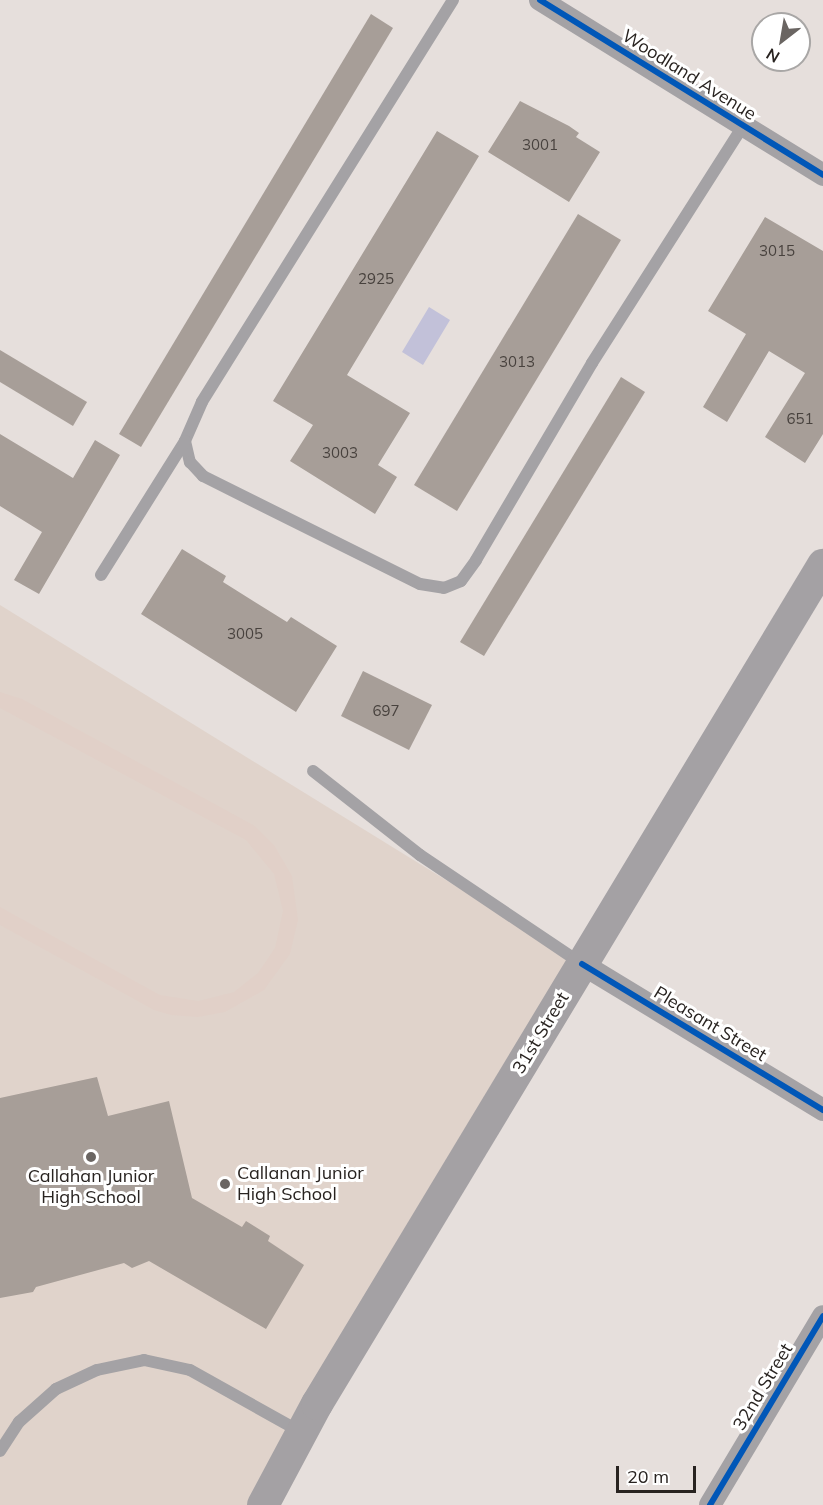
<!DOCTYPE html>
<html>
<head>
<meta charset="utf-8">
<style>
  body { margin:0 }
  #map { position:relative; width:823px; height:1505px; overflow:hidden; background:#e6dfdc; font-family:Mulish,sans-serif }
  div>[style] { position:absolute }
  .built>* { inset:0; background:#e0d3cb }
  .green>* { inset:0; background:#e1d0c8 }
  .water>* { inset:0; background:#c2c1d9 }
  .building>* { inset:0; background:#a79e98 }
  .service>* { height:12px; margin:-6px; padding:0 6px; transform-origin:6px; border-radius:6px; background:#a4a2a5 }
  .minor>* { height:22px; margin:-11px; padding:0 11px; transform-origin:11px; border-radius:11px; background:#a4a2a5 }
  .secondary>* { height:32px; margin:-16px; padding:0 16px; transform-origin:16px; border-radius:16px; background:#a4a1a4 }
  .cycleway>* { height:6px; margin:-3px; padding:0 3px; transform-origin:3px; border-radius:3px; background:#0057b8 }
  .dots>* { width:16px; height:16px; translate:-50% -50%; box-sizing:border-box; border:3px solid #fff; border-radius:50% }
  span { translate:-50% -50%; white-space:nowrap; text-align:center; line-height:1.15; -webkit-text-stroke:6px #fff; paint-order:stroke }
  .number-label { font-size:15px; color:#48423e }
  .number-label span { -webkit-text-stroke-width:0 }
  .street-label { font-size:18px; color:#282320 }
  .poi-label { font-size:18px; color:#282320 }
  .left { translate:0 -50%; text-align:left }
  .north { position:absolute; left:751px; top:12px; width:60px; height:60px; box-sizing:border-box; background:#fff; border:2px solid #a9a7a6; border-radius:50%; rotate:211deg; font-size:16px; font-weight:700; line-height:24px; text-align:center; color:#282320 }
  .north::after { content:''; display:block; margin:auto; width:21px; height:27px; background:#6a6562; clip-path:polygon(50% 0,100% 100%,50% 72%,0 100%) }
  .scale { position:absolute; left:616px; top:1466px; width:80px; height:27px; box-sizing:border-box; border:3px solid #282320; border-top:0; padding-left:8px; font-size:18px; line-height:21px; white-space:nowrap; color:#282320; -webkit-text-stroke:4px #fff; paint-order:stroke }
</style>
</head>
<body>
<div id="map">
  <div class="built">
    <i style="clip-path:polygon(0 605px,582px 964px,263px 1505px,0 1505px)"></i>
  </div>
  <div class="green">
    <i style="clip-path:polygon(0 692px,22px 699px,255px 826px,274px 845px,292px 876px,298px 920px,290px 954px,264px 990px,225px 1012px,198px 1017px,171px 1015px,154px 1010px,0 925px,0 907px,160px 995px,198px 1001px,234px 992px,258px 973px,275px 948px,283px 911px,274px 874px,246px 840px,0 708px)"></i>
  </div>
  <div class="water">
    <i style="clip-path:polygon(429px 307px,450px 320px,423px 365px,402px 352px)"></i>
  </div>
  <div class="building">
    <i style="clip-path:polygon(371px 14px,393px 28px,141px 447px,119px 434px)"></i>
    <i style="clip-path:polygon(520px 101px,569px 126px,579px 133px,576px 137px,600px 152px,569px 202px,488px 152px)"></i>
    <i style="clip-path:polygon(437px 131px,479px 156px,347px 375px,410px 413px,378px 465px,397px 477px,375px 514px,290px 461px,313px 425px,273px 401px)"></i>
    <i style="clip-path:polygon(578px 214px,621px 240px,457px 511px,414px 485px)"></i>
    <i style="clip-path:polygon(765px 217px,823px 251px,823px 434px,805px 463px,765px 437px,805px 373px,769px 351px,727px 422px,703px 407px,746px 334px,708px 311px)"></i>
    <i style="clip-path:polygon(0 350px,87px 402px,73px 426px,0 382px)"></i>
    <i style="clip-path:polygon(621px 377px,645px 392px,484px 656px,460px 642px)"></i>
    <i style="clip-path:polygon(0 434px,73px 478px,95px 440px,120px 455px,39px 594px,14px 580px,42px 532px,0 506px)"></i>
    <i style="clip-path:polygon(182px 549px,226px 576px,223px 582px,287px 622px,291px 617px,337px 646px,296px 712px,141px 614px)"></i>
    <i style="clip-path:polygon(363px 671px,432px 705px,409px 750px,341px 716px)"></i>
    <i style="clip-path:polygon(97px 1077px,108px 1116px,169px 1101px,192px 1198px,242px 1227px,246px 1221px,270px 1236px,268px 1241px,304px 1265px,266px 1329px,149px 1261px,132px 1268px,124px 1263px,36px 1287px,33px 1292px,0 1298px,0 1098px)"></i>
  </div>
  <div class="service">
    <i style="left:453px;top:0;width:474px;rotate:122deg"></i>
    <i style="left:202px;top:402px;width:43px;rotate:113.6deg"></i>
    <i style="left:185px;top:441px;width:22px;rotate:77deg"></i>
    <i style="left:190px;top:462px;width:19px;rotate:47deg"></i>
    <i style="left:203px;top:476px;width:242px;rotate:26.5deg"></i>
    <i style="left:420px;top:584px;width:24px;rotate:9deg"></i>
    <i style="left:444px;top:588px;width:18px;rotate:-22deg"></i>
    <i style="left:461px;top:581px;width:26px;rotate:-54deg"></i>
    <i style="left:476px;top:560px;width:229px;rotate:-59.5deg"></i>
    <i style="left:592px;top:363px;width:281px;rotate:-57.5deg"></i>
    <i style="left:101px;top:575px;width:158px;rotate:-57.9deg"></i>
    <i style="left:313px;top:771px;width:136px;rotate:38.1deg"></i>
    <i style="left:420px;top:855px;width:194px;rotate:33.9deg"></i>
    <i style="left:0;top:1451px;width:35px;rotate:-57deg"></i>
    <i style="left:19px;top:1422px;width:50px;rotate:-41.7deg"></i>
    <i style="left:56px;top:1389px;width:45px;rotate:-24.9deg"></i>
    <i style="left:97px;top:1370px;width:48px;rotate:-12deg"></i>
    <i style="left:144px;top:1360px;width:47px;rotate:12.3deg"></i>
    <i style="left:190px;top:1370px;width:127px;rotate:29.2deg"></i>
  </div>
  <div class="minor">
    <i style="left:540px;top:0;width:333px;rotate:31.7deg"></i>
    <i style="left:582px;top:964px;width:282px;rotate:31.2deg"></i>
    <i style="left:710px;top:1505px;width:220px;rotate:-59.1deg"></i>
  </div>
  <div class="secondary">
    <i style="left:263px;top:1505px;width:115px;rotate:-61.9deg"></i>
    <i style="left:317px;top:1404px;width:980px;rotate:-58.91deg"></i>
  </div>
  <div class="cycleway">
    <i style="left:540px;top:0;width:333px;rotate:31.7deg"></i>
    <i style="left:582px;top:964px;width:282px;rotate:31.2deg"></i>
    <i style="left:710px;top:1505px;width:220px;rotate:-59.1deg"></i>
  </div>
  <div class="dots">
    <i style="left:91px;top:1157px;background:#6a6562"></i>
    <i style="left:225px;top:1184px;background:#6a6562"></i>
  </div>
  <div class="number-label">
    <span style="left:540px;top:145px">3001</span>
    <span style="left:777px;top:251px">3015</span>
    <span style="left:376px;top:279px">2925</span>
    <span style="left:517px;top:362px">3013</span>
    <span style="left:800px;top:419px">651</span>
    <span style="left:340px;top:453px">3003</span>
    <span style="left:245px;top:634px">3005</span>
    <span style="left:386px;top:711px">697</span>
  </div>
  <div class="street-label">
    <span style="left:689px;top:75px;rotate:32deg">Woodland Avenue</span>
    <span style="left:710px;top:1024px;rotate:31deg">Pleasant Street</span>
    <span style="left:541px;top:1033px;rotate:-59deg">31st Street</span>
    <span style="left:763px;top:1387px;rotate:-59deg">32nd Street</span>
  </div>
  <div class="poi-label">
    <span class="left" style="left:237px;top:1184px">Callanan Junior<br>High School</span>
    <span style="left:91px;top:1187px">Callahan Junior<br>High School</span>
  </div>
  <div class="north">N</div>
  <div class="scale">20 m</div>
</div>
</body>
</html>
